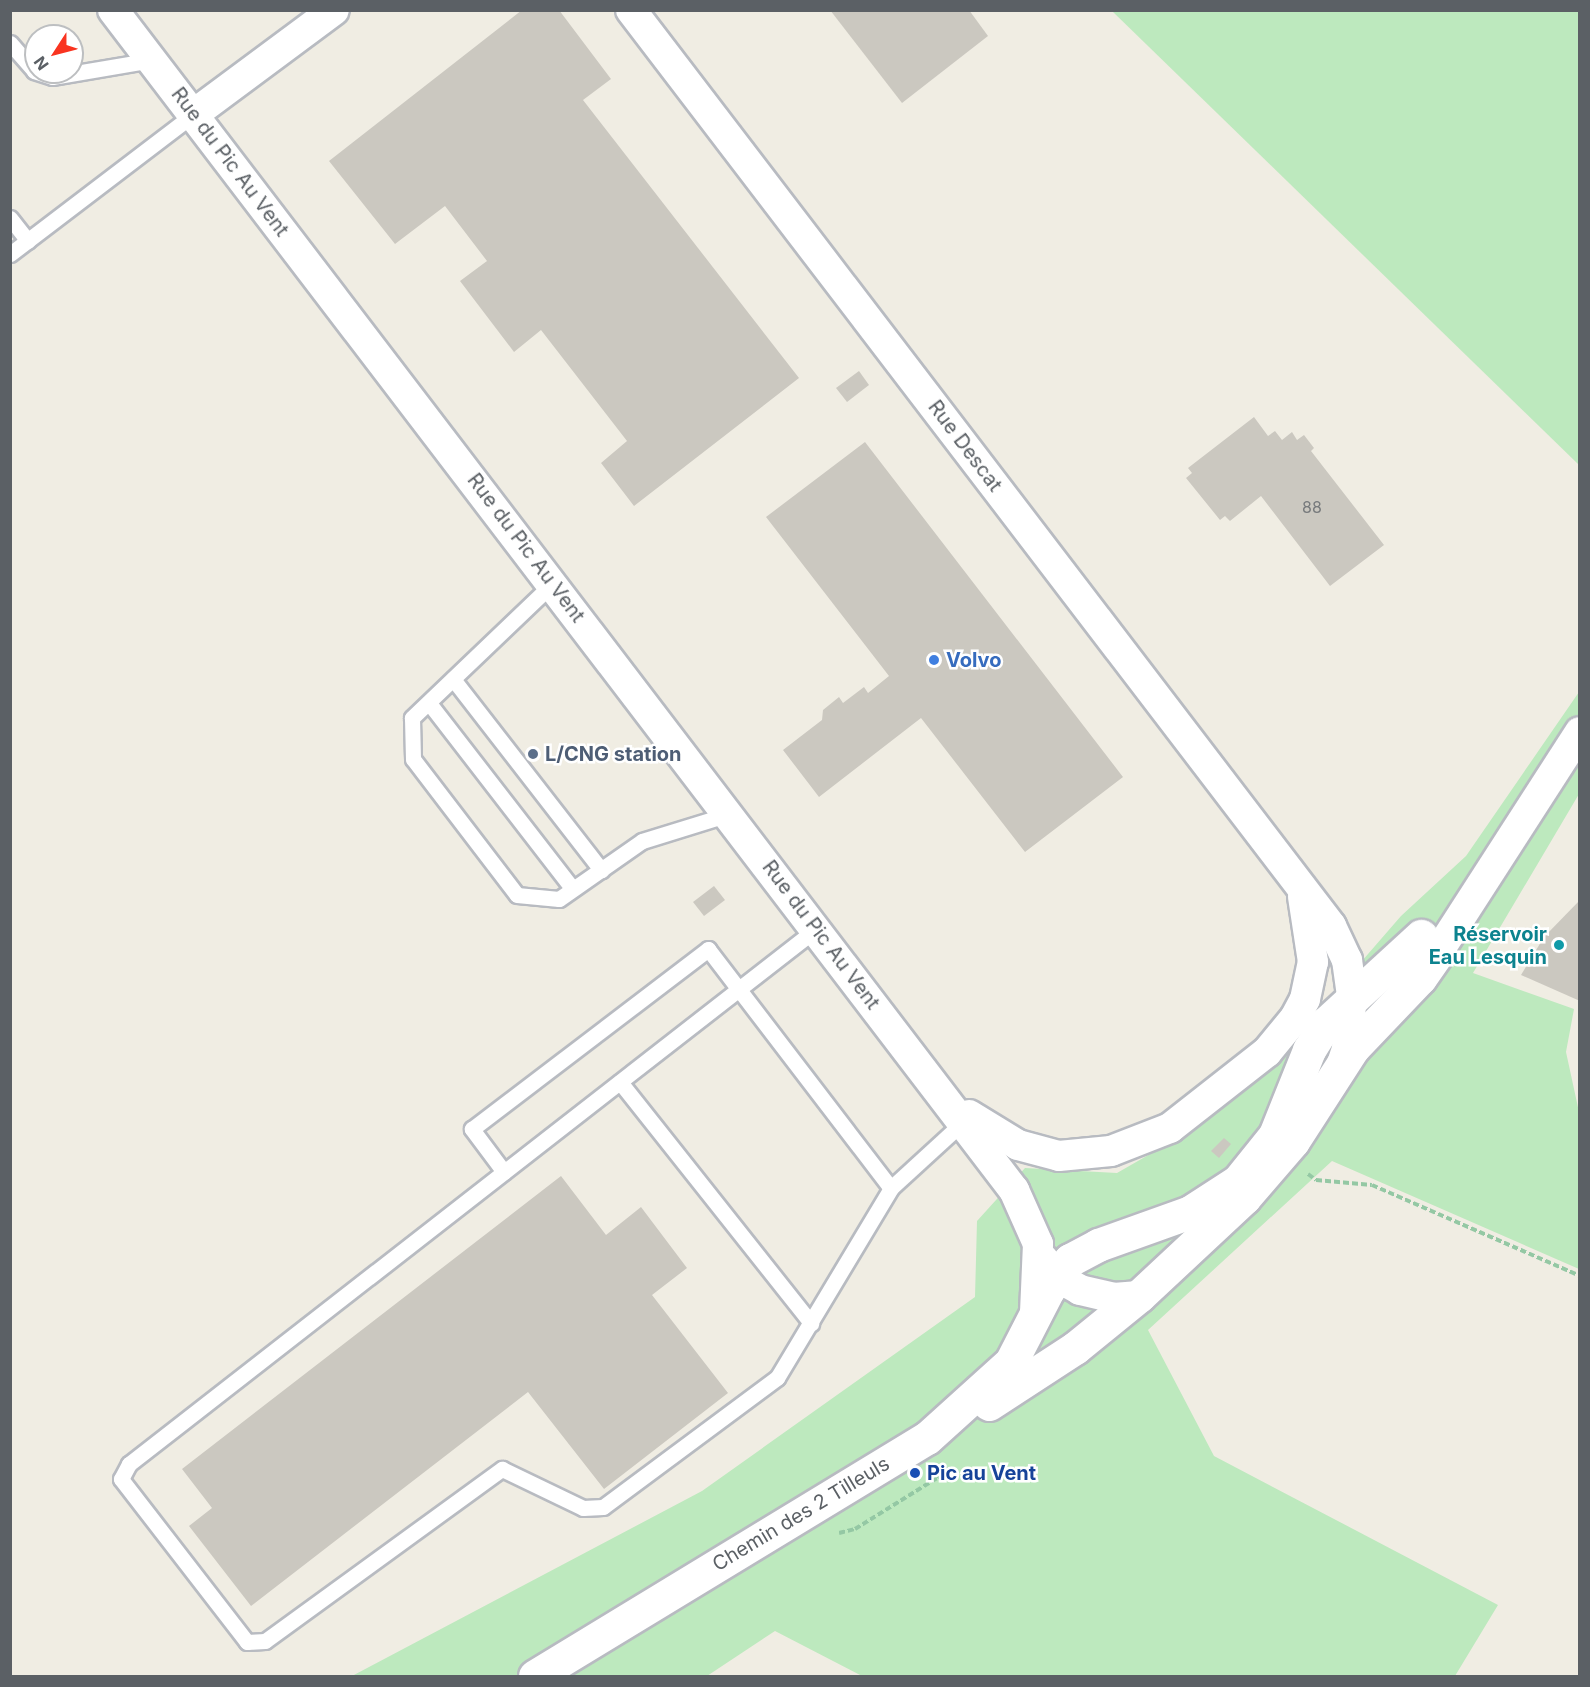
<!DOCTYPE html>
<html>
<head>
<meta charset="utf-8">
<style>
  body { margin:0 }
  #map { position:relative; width:1590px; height:1687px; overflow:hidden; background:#f0ede3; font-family:Inter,sans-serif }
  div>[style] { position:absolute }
  .green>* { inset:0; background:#bde9be }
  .building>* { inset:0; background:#cbc8c0 }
  .path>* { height:4px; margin-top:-2px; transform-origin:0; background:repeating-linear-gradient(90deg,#94c8a4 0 6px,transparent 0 9px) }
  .roads { filter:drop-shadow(2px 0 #b8bbc1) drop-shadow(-2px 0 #b8bbc1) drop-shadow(0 2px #b8bbc1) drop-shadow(0 -2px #b8bbc1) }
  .lane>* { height:15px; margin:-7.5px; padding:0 7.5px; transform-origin:7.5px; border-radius:7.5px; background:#fff }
  .street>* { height:30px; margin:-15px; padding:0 15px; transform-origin:15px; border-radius:15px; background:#fff }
  .secondary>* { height:33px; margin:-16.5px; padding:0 16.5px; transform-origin:16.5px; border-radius:16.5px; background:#fff }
  .dots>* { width:16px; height:16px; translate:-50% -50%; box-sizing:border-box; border:3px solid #fff; border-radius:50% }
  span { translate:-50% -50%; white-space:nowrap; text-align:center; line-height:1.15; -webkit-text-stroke:5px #fff; paint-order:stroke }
  .number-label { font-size:16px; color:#777a7c }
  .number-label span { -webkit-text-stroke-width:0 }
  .street-label { font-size:20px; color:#5b6065 }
  .shop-label { font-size:20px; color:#366cbe; font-weight:700 }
  .left { translate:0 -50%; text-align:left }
  .service-label { font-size:20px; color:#4e5e75; font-weight:700 }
  .culture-label { font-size:20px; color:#0d838f; font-weight:700 }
  .right { translate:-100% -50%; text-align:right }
  .transit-label { font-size:20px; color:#164399; font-weight:700 }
  .frame { position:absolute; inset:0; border:12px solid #5b6065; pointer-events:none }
  .north { position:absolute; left:24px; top:24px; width:60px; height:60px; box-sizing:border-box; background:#fff; border:2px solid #bdbfc1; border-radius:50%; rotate:234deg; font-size:16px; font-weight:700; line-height:24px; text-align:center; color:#5b6065 }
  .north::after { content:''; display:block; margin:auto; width:21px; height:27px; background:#f93420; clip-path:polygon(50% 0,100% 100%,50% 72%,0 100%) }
</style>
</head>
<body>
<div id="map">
  <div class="green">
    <i style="clip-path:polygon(1112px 11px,1579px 11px,1579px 465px)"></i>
    <i style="clip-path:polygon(1579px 692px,1579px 794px,1473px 973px,1574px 1009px,1566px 1052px,1579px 1112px,1579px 1269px,1332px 1161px,1148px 1330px,1214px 1456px,1498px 1605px,1455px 1676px,862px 1676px,775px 1631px,707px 1676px,352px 1676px,702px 1491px,975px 1297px,977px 1221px,1025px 1168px,1117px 1173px,1199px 1126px,1276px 1060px,1401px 916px,1466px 856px)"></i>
  </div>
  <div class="building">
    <i style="clip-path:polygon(522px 10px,559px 10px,611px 79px,583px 100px,799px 378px,634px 506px,601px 463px,627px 441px,541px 330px,514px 352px,460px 281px,487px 261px,445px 206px,395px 244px,329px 161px)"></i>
    <i style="clip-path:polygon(830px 10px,969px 10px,988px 36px,902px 103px)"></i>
    <i style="clip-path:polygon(859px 371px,869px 385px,847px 402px,836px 388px)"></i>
    <i style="clip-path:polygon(1254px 417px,1268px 436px,1275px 431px,1282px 440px,1292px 432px,1297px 440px,1304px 435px,1314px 448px,1311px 451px,1384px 545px,1330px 586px,1261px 496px,1230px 521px,1225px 516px,1220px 520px,1186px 478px,1192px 473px,1188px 468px)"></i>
    <i style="clip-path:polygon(865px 442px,1123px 777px,1025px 852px,921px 718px,819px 797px,783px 750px,822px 720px,823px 710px,839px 697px,843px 703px,864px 687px,868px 693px,889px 676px,766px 517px)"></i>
    <i style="clip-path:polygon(714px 886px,725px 900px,704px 916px,693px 902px)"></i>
    <i style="clip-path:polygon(1580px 900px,1580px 1001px,1521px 975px,1544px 937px)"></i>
    <i style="clip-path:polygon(1224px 1138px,1231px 1144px,1219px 1158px,1211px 1151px)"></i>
    <i style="clip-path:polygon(561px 1176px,606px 1235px,641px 1207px,687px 1268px,652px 1295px,728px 1393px,604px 1489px,528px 1392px,251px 1606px,189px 1526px,212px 1508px,182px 1469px)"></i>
  </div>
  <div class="path">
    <i style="left:1308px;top:1174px;width:10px;rotate:37deg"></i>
    <i style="left:1316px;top:1180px;width:56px;rotate:5.1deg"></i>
    <i style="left:1372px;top:1185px;width:227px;rotate:23.6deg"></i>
    <i style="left:839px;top:1533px;width:16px;rotate:-14deg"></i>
    <i style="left:855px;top:1529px;width:97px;rotate:-31.9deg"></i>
    <i style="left:937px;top:1478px;width:15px;rotate:-48deg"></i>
  </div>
  <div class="roads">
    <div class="lane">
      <i style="left:10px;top:43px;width:37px;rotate:49deg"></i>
      <i style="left:34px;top:71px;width:19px;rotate:18deg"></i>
      <i style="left:52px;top:77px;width:101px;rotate:-9.6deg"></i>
      <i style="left:10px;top:218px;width:29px;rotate:52deg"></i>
      <i style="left:10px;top:254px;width:231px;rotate:-37.3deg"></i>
      <i style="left:552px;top:584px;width:194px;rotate:136.3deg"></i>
      <i style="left:412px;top:718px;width:41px;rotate:88.6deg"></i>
      <i style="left:413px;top:759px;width:171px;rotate:52.6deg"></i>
      <i style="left:517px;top:895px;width:42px;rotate:5.4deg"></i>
      <i style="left:559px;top:899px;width:101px;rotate:-34.9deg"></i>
      <i style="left:642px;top:841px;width:91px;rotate:-17.2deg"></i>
      <i style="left:453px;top:679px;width:242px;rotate:52.2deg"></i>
      <i style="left:429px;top:703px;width:235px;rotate:52.3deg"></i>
      <i style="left:816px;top:929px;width:871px;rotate:142.09deg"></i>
      <i style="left:129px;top:1464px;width:17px;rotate:118deg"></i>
      <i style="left:121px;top:1479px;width:206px;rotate:52.3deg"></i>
      <i style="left:247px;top:1642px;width:18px;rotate:-3deg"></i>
      <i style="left:265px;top:1641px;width:293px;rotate:-36deg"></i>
      <i style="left:502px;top:1469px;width:90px;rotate:25.7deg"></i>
      <i style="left:583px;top:1508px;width:20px;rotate:-3deg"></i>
      <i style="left:603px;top:1507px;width:217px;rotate:-36.6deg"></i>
      <i style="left:777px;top:1378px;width:222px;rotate:-59deg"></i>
      <i style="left:891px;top:1188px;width:98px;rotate:-42.5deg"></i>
      <i style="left:620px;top:1082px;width:308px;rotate:51.6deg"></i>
      <i style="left:504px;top:1172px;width:54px;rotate:-126.7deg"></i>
      <i style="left:472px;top:1129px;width:297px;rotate:-37.3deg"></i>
      <i style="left:708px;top:949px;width:301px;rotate:52.6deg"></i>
    </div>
    <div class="street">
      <i style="left:113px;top:10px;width:1485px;rotate:52.64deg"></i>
      <i style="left:1014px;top:1190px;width:59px;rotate:66deg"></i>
      <i style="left:1038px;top:1244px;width:70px;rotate:92.5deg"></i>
      <i style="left:631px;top:10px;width:1153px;rotate:52.61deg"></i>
      <i style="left:1331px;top:926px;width:38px;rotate:65deg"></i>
      <i style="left:1347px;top:960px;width:34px;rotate:82deg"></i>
      <i style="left:1352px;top:994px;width:55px;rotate:95.2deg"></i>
      <i style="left:1347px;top:1049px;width:18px;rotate:109deg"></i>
      <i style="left:194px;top:114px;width:174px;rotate:-36.6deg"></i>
      <i style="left:1440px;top:949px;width:258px;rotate:-57.2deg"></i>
      <i style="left:969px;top:1115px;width:57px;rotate:31.5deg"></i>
      <i style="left:1018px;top:1145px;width:42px;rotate:15deg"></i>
      <i style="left:1059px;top:1156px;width:52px;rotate:-5.5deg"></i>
      <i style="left:1111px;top:1151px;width:63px;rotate:-21.3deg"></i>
      <i style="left:1170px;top:1128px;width:123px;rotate:-38.1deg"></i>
      <i style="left:1267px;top:1052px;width:44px;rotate:-50.5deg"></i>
      <i style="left:1295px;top:1018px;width:21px;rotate:-62deg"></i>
      <i style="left:1305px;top:999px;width:38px;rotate:-78deg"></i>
      <i style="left:1313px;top:962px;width:66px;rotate:-98.7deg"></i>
      <i style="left:1043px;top:1259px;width:23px;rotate:52deg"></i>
      <i style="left:1057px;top:1277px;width:26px;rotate:29deg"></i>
      <i style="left:1080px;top:1290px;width:35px;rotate:13deg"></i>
      <i style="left:1114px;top:1298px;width:25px;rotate:-5deg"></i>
    </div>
    <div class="secondary">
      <i style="left:989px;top:1404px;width:103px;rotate:-33.1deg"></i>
      <i style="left:1075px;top:1348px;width:82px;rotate:-39.1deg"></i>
      <i style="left:1139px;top:1296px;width:144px;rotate:-43deg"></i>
      <i style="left:1244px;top:1198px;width:75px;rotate:-49.3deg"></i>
      <i style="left:1293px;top:1141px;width:111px;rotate:-57.2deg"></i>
      <i style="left:1353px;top:1048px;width:97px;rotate:-46.3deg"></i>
      <i style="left:1420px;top:978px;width:35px;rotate:-55deg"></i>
      <i style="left:535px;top:1676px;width:459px;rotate:-31.3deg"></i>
      <i style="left:927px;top:1438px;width:113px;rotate:-42.1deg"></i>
      <i style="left:1011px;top:1362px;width:81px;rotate:-62.8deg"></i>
      <i style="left:1048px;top:1290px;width:37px;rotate:-54deg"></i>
      <i style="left:1070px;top:1260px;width:32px;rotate:-28deg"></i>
      <i style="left:1098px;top:1245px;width:98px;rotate:-19.7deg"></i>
      <i style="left:1190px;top:1212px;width:57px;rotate:-32.9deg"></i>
      <i style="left:1238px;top:1181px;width:59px;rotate:-51.2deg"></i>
      <i style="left:1275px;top:1135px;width:92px;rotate:-68.2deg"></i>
      <i style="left:1309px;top:1050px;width:32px;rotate:-58deg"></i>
      <i style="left:1326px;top:1023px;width:129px;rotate:-42.5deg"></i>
    </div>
  </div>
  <div class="dots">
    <i style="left:934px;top:660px;background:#3f7fe0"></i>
    <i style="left:533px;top:754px;background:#5c6f8a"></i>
    <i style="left:1559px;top:945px;background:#0f9aa8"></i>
    <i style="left:915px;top:1473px;background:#1a4fb4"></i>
  </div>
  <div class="number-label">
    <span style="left:1312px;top:507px">88</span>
  </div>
  <div class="street-label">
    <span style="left:230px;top:162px;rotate:53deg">Rue du Pic Au Vent</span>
    <span style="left:965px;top:446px;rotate:53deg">Rue Descat</span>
    <span style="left:526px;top:548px;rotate:53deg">Rue du Pic Au Vent</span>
    <span style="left:821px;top:935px;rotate:53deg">Rue du Pic Au Vent</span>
    <span style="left:801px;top:1514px;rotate:-31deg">Chemin des 2 Tilleuls</span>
  </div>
  <div class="shop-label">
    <span class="left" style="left:946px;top:660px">Volvo</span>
  </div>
  <div class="service-label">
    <span class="left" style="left:545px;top:754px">L/CNG station</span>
  </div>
  <div class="culture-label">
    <span class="right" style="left:1547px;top:946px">Réservoir<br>Eau Lesquin</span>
  </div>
  <div class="transit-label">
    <span class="left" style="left:927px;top:1473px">Pic au Vent</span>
  </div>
  <div class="frame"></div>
  <div class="north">N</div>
</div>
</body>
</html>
